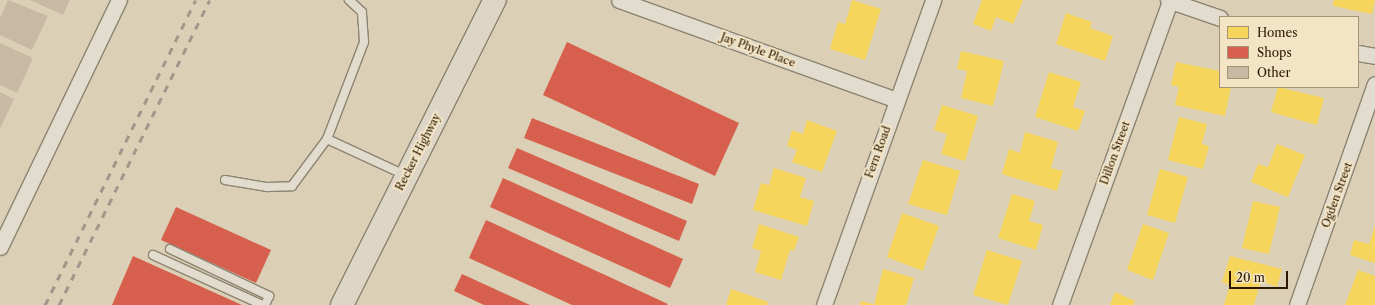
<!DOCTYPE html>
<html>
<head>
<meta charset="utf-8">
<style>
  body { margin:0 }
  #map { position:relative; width:1375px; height:305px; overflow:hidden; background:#dbd0b5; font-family:"Libre Caslon Text",serif }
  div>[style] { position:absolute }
  .homes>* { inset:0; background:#f6d55c }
  .shops>* { inset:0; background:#d6604d }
  .building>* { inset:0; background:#c8b9a4 }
  .roads { filter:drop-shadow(1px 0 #8c8371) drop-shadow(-1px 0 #8c8371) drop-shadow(0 1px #8c8371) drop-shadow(0 -1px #8c8371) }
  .lane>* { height:8px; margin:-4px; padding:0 4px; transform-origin:4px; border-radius:4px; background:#e2dcce }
  .street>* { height:15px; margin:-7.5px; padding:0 7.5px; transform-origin:7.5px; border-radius:7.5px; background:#e2dcce }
  .primary>* { height:22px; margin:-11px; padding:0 11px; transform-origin:11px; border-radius:11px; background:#ddd6c7 }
  .rail>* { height:3px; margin-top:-1.5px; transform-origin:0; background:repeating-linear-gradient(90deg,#9f988b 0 7px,transparent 0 14px) }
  span { translate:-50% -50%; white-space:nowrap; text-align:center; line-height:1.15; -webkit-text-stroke:4px #f2e4c4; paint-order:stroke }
  .street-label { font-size:11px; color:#2b1701 }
  .legend { position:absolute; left:1219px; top:16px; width:140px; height:72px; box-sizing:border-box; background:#f2e4c4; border:1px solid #a29276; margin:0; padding:5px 7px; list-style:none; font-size:12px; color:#2b1701 }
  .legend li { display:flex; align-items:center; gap:8px; height:20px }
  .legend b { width:20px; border:1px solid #a29276 }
  .scale { position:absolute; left:1229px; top:271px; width:59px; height:18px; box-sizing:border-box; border:2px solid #2b1701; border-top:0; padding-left:5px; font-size:12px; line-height:14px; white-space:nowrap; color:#2b1701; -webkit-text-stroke:3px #f2e4c4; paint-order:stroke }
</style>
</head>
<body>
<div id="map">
  <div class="homes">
    <i style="clip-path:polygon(852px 0,881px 9px,865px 60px,830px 49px,838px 22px,845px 24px)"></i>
    <i style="clip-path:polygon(982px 0,1023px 0,1013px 24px,996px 17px,991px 31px,973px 24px)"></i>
    <i style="clip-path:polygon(1334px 0,1375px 0,1372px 14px,1333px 6px)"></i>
    <i style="clip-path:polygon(1066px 13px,1092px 22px,1090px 28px,1113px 36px,1105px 61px,1056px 44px)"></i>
    <i style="clip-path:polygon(961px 51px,1004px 61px,993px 106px,961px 98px,967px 71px,957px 69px)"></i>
    <i style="clip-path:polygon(1176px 62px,1220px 71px,1220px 87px,1231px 87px,1225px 116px,1175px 105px,1179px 87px,1171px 85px)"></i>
    <i style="clip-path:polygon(1049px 72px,1081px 82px,1073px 107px,1085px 111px,1078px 131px,1035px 117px)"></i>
    <i style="clip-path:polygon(1278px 87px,1324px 98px,1317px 125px,1271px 112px)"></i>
    <i style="clip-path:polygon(942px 105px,978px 116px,965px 161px,941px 154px,947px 134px,934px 130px)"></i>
    <i style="clip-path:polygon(1179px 117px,1207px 124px,1202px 144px,1209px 146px,1203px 169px,1168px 160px)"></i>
    <i style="clip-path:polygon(807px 120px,837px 131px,822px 172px,792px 162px,797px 150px,787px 146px,792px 130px,803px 134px)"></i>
    <i style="clip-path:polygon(1025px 132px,1058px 142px,1051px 168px,1063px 171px,1057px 191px,1002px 174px,1009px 149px,1020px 153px)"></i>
    <i style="clip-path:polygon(1277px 144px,1305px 155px,1288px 197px,1251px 182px,1258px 164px,1268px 167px)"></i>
    <i style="clip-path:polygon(923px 160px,960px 171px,947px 215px,908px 204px)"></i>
    <i style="clip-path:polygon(774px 168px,806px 178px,800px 197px,814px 201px,807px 226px,753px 210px,761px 183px,769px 185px)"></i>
    <i style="clip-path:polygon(1160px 169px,1188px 177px,1175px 223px,1147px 215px)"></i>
    <i style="clip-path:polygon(1012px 194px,1035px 201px,1029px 221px,1043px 225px,1036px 250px,998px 238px)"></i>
    <i style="clip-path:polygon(1253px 201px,1280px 207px,1269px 254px,1242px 248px)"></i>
    <i style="clip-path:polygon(902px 213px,939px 226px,923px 271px,887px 257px)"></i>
    <i style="clip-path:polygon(759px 224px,799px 237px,794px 251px,790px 250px,781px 280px,755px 272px,761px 251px,752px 248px)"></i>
    <i style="clip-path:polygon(1143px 224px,1169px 233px,1153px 280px,1127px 270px)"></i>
    <i style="clip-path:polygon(1375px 226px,1375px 263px,1350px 255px,1354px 240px,1369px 244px)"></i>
    <i style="clip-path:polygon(987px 250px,1022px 261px,1008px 305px,973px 295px)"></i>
    <i style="clip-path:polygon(1230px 256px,1282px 269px,1277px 287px,1261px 281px,1254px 305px,1224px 305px,1230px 285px,1222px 282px)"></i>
    <i style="clip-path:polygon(883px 269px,914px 278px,906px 305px,874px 305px)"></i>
    <i style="clip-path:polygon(1358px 270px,1375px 276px,1375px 305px,1345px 305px)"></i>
    <i style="clip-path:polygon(731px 289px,768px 302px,767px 305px,726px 305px)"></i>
    <i style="clip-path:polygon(1115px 292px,1135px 301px,1133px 305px,1110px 305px)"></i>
    <i style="clip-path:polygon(861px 301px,873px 304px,873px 305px,860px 305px)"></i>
  </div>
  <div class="shops">
    <i style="clip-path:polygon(567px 42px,739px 123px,715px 176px,543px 95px)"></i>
    <i style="clip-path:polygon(532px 118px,699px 184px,692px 204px,524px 138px)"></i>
    <i style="clip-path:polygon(517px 148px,687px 221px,679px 241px,508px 168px)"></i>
    <i style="clip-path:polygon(503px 178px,683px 259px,670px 288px,490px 207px)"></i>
    <i style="clip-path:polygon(176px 207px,271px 250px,256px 283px,161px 240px)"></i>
    <i style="clip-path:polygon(486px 220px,668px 304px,667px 305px,572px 305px,469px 258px)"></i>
    <i style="clip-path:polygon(133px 256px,242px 305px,112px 305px)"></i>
    <i style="clip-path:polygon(462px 274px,530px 305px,484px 305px,454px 291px)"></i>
  </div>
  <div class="building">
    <i style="clip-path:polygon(8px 0,48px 16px,32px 50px,0 35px,0 18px)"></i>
    <i style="clip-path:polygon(30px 0,70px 0,63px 15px)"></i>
    <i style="clip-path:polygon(0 43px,33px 58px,17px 93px,0 85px)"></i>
    <i style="clip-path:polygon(0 92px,14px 99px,0 129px)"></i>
  </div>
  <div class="roads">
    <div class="lane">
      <i style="left:327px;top:139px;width:104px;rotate:-69.1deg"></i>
      <i style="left:364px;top:42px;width:30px;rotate:-94deg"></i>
      <i style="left:362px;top:12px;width:18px;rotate:-137deg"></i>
      <i style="left:225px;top:180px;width:43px;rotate:9.5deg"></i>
      <i style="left:267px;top:187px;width:25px;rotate:-2deg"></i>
      <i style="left:292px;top:186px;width:59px;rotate:-53.3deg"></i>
      <i style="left:327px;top:139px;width:86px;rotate:24.8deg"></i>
      <i style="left:170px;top:249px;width:110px;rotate:25.4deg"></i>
      <i style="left:269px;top:296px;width:10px;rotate:114deg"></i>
      <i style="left:153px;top:255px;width:120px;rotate:24.6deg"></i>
    </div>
    <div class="street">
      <i style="left:619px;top:0;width:295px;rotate:19.8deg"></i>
      <i style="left:1168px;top:0;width:55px;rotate:19.1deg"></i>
      <i style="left:1358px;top:53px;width:17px;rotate:10deg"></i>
      <i style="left:0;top:247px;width:274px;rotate:-64.3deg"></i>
      <i style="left:824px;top:305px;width:324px;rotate:-70.3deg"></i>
      <i style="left:1060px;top:305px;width:323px;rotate:-70.1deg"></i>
      <i style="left:1297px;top:305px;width:234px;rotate:-70.6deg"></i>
    </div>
    <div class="primary">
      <i style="left:342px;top:305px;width:341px;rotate:-63.4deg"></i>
    </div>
  </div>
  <div class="rail">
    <i style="left:45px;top:305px;width:340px;rotate:-63.7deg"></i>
    <i style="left:59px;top:305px;width:340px;rotate:-63.7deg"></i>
  </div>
  <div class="street-label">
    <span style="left:758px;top:50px;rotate:20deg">Jay Phyle Place</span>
    <span style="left:418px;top:152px;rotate:-63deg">Recker Highway</span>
    <span style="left:878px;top:152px;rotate:-70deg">Fern Road</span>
    <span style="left:1115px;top:153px;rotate:-70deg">Dillon Street</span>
    <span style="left:1337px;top:195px;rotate:-70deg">Ogden Street</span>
  </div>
  <ul class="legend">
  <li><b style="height:11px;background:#f6d55c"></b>Homes</li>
  <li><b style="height:11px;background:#d6604d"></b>Shops</li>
  <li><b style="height:11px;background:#c8b9a4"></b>Other</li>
  </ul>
  <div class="scale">20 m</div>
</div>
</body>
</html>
